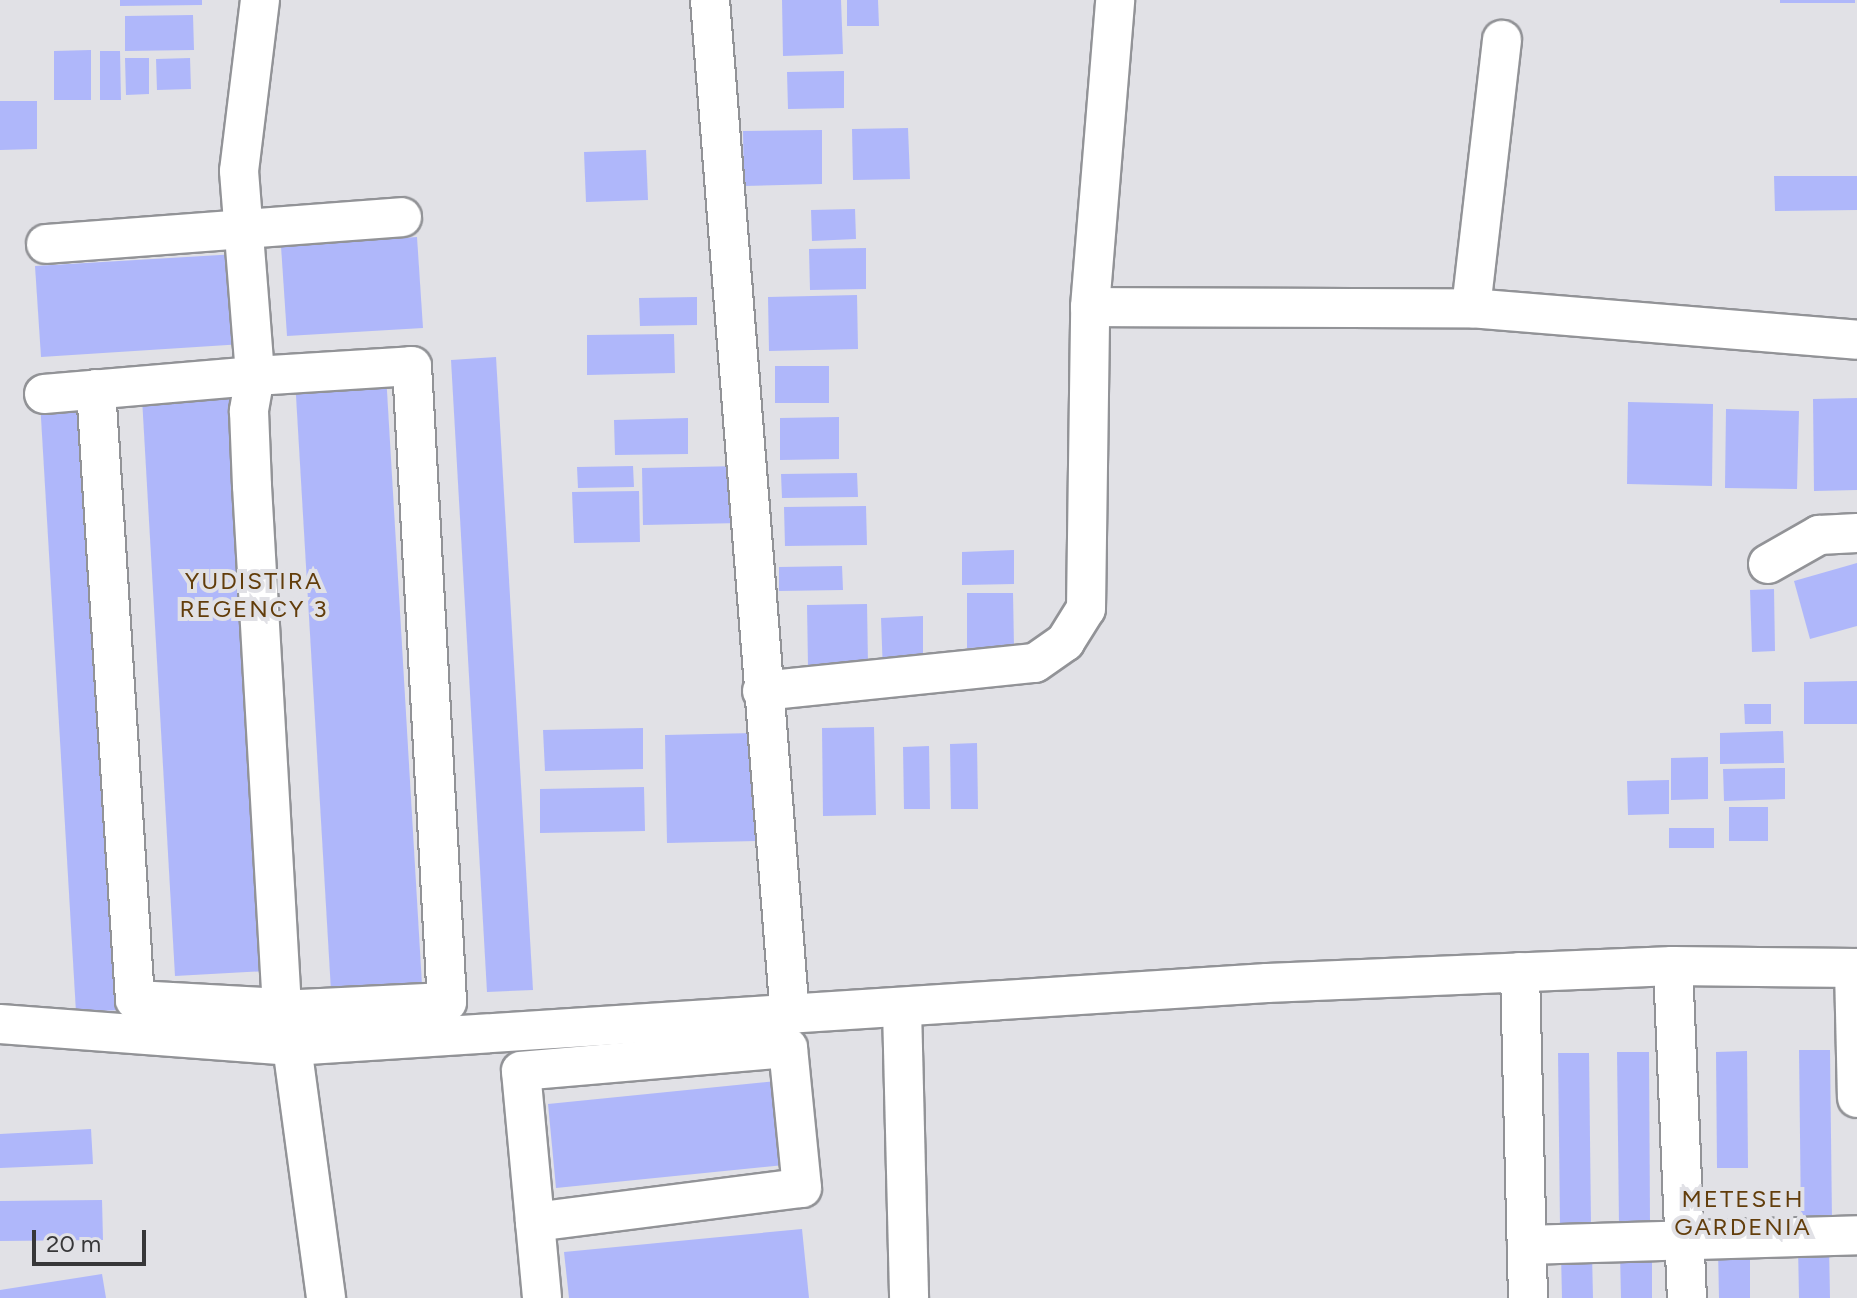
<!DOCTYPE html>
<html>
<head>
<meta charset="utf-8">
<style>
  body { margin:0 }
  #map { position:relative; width:1857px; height:1298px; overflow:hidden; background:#e1e1e6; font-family:Figtree,sans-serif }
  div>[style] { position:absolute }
  .building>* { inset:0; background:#afb7fa }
  .roads { filter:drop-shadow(2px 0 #929397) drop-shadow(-2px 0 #929397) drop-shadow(0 2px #929397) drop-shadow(0 -2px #929397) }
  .minor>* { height:38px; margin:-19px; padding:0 19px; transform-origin:19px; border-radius:19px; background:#fff }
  span { translate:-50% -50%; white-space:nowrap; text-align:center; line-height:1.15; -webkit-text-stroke:8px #e1e1e6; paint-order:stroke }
  .neighbourhood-label { font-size:24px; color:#623d0b; letter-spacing:2px }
  .scale { position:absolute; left:32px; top:1230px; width:114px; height:36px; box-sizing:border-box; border:4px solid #373739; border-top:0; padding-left:10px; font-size:24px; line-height:28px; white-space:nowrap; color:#373739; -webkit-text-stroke:6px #e1e1e6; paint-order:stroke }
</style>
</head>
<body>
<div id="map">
  <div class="building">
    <i style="clip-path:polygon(120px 0,202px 0,202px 5px,120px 6px)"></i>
    <i style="clip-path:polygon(782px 0,841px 0,843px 54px,783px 56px)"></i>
    <i style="clip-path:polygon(847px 0,878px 0,879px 26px,847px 26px)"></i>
    <i style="clip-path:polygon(1780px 0,1855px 0,1855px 3px,1780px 3px)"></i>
    <i style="clip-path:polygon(193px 15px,194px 50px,125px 51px,125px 16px)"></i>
    <i style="clip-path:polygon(91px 50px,91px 100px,54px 100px,54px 51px)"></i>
    <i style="clip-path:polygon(100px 51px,120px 51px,121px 100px,100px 100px)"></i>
    <i style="clip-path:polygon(125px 58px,149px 58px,149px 94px,126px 95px)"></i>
    <i style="clip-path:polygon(190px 58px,191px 89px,157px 90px,156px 59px)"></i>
    <i style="clip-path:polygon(844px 71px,844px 108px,788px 109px,787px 72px)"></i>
    <i style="clip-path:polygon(0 101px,37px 101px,37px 149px,0 150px)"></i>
    <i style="clip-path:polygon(908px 128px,910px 179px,853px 180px,852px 129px)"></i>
    <i style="clip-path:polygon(822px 130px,822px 184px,744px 186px,743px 131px)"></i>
    <i style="clip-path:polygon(646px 150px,648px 200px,586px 202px,584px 152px)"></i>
    <i style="clip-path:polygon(1774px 176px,1857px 176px,1857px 210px,1775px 211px)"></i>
    <i style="clip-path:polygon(855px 209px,856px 239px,812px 241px,811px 210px)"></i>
    <i style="clip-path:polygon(417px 237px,423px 328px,287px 336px,281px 246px)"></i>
    <i style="clip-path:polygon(866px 248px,866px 289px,810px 290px,809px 249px)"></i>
    <i style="clip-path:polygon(237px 254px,243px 344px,41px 357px,35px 266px)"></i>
    <i style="clip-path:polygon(857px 295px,858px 349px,769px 351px,768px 297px)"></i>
    <i style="clip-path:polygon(697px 297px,697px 325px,640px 326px,639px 298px)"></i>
    <i style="clip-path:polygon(674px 334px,675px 373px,587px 375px,587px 335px)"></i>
    <i style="clip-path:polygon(496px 357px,533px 990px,487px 992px,451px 360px)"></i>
    <i style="clip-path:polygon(775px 366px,829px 366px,829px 403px,775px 403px)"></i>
    <i style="clip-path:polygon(386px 374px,422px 985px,331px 991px,295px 379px)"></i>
    <i style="clip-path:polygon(233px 393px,267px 971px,175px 976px,142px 398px)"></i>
    <i style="clip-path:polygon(86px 398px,122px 1010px,76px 1012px,40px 401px)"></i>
    <i style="clip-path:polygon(1857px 398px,1857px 490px,1814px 491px,1813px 399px)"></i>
    <i style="clip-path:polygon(1628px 402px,1713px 404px,1712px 486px,1627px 484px)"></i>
    <i style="clip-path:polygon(1726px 409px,1799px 411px,1797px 489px,1725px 488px)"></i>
    <i style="clip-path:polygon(839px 417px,839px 459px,780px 460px,780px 418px)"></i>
    <i style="clip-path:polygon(688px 418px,688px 454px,615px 455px,614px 420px)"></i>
    <i style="clip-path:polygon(633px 466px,634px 487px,578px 488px,577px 467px)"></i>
    <i style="clip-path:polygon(740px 466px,741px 523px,643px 525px,642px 468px)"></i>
    <i style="clip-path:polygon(857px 473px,858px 497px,782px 498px,781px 474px)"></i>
    <i style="clip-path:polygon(639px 491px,640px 542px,574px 543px,572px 492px)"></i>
    <i style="clip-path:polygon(866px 506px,867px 545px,785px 546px,784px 507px)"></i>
    <i style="clip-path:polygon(1014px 550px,1014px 584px,962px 585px,962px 552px)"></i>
    <i style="clip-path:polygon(1857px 563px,1857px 626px,1810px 639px,1794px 581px)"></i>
    <i style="clip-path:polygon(842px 566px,843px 590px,779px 591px,779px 567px)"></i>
    <i style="clip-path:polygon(1774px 589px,1775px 651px,1752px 652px,1750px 590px)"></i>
    <i style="clip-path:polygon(967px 593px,1013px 593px,1014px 647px,967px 648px)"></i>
    <i style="clip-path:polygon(867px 604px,868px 665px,808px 666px,807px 605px)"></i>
    <i style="clip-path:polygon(923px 616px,923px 673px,883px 674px,881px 618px)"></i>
    <i style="clip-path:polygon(1857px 681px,1857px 724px,1804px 724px,1804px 682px)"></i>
    <i style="clip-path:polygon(1744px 704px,1771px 704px,1771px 724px,1745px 724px)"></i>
    <i style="clip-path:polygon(874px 727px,876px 815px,823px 816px,822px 728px)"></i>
    <i style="clip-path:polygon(643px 728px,643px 769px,545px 771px,543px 730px)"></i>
    <i style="clip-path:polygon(1783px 731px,1784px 763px,1720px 764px,1720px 733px)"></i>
    <i style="clip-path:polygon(754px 733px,757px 841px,667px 843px,665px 735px)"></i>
    <i style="clip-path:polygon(977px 743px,978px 809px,951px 809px,950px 744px)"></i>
    <i style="clip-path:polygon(929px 746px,930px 809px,904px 809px,903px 747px)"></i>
    <i style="clip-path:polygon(1708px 757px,1708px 799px,1671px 800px,1671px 758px)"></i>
    <i style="clip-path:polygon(1785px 768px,1785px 799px,1724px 801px,1723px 769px)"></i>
    <i style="clip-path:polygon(1669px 780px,1669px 814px,1628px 815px,1627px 781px)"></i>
    <i style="clip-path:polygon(644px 787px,645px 831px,540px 833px,540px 789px)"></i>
    <i style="clip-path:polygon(1729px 807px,1768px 807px,1768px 841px,1729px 841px)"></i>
    <i style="clip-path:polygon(1669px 828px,1714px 828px,1714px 848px,1669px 848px)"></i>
    <i style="clip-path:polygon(1799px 1050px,1830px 1050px,1832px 1222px,1801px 1222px)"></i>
    <i style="clip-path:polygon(1747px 1051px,1748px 1168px,1717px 1168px,1716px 1052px)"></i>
    <i style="clip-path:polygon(1617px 1052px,1649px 1052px,1650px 1224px,1619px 1225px)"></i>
    <i style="clip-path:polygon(1558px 1053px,1589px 1053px,1591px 1225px,1560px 1226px)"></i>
    <i style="clip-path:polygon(786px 1080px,794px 1164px,556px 1188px,548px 1104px)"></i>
    <i style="clip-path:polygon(91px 1129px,93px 1164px,0 1168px,0 1134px)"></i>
    <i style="clip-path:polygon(102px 1200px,103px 1240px,0 1241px,0 1201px)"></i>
    <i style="clip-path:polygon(802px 1229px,809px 1298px,569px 1298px,564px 1252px)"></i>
    <i style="clip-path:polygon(1798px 1245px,1829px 1245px,1830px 1298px,1799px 1298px)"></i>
    <i style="clip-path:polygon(1750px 1247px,1750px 1298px,1719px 1298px,1718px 1248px)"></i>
    <i style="clip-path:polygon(1652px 1252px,1652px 1298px,1621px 1298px,1620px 1253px)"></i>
    <i style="clip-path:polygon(1561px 1254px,1592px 1254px,1593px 1298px,1562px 1298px)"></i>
    <i style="clip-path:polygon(102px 1274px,106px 1298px,0 1298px,0 1290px)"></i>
  </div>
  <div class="roads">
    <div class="minor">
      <i style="left:260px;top:0;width:172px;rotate:97deg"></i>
      <i style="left:239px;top:171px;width:206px;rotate:85.5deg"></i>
      <i style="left:255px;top:376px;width:36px;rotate:100deg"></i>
      <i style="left:249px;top:411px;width:75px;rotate:87.7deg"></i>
      <i style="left:252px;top:486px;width:523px;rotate:86.71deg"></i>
      <i style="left:282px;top:1008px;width:39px;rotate:75deg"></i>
      <i style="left:292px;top:1046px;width:254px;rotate:82.3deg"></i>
      <i style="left:710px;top:0;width:1019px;rotate:85.5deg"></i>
      <i style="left:46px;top:244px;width:357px;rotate:-4.3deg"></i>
      <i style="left:1090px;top:307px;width:381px;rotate:0.2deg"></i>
      <i style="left:1471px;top:308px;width:387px;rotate:4.7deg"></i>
      <i style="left:1471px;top:308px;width:270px;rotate:-83.4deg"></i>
      <i style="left:44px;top:394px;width:212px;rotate:-4.9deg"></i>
      <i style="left:255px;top:376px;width:157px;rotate:-3.6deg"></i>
      <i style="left:412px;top:366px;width:637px;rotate:86.85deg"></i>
      <i style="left:447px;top:1002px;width:147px;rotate:177.3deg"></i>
      <i style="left:300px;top:1009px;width:165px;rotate:-176.9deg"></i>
      <i style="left:135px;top:1000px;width:612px;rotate:-93.65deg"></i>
      <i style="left:1768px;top:564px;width:59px;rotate:-29.6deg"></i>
      <i style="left:1819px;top:535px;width:38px;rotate:-3deg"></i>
      <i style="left:762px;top:691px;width:274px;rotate:-5.9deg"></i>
      <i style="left:1035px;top:663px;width:37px;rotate:-35deg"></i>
      <i style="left:1065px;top:642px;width:39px;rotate:-58deg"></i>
      <i style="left:1086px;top:609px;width:302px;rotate:-89.2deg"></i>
      <i style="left:1090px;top:307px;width:308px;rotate:-85.3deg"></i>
      <i style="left:1673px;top:966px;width:332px;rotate:87.6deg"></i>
      <i style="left:1854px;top:968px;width:130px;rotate:88.7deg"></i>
      <i style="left:1520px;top:972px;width:326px;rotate:88.6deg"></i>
      <i style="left:902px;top:1008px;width:290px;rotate:88.6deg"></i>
      <i style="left:0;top:1024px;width:293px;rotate:4.3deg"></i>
      <i style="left:292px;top:1046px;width:977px;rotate:-3.7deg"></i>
      <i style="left:1267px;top:983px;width:406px;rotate:-2.4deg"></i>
      <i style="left:1673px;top:966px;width:184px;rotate:0.6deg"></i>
      <i style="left:535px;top:1222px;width:269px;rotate:-7.3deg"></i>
      <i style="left:802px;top:1188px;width:141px;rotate:-95.7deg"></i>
      <i style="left:788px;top:1048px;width:268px;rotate:175.1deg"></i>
      <i style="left:521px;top:1071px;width:152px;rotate:84.7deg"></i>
      <i style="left:535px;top:1222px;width:76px;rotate:84.7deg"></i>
      <i style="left:1527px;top:1245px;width:330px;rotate:-1.7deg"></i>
    </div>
  </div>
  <div class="neighbourhood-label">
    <span style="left:254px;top:595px">YUDISTIRA<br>REGENCY 3</span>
    <span style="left:1743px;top:1213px">METESEH<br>GARDENIA</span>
  </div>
  <div class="scale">20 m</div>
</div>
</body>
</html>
